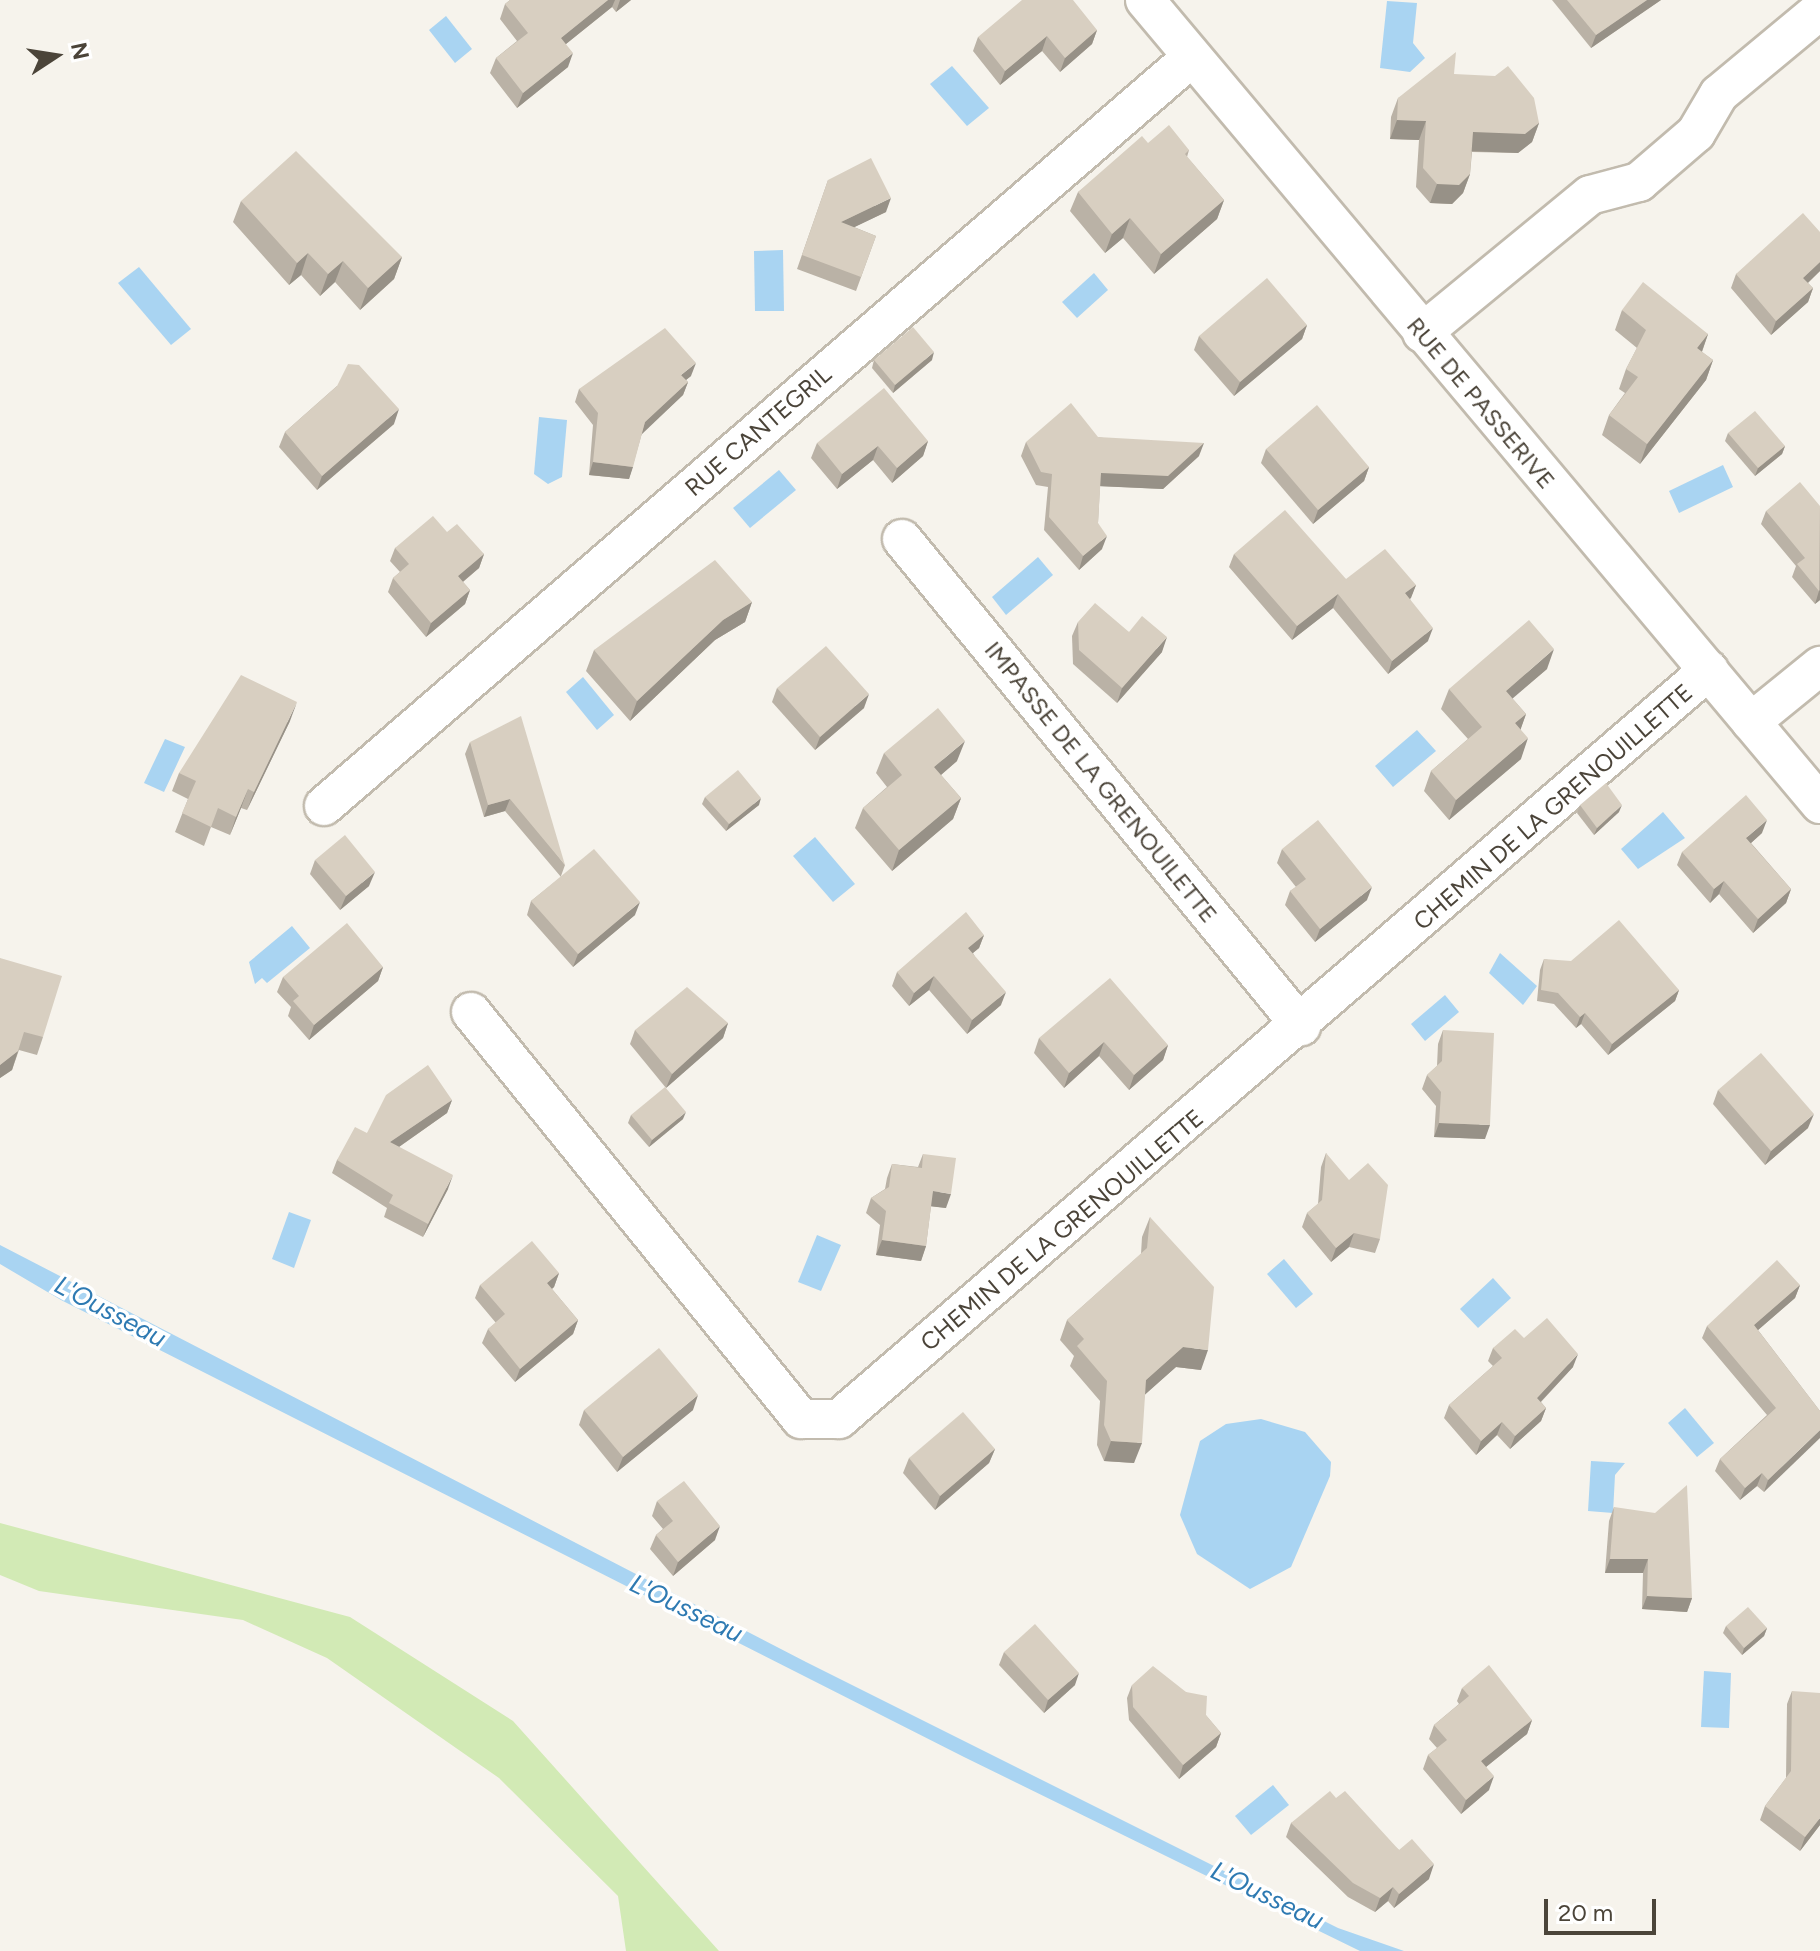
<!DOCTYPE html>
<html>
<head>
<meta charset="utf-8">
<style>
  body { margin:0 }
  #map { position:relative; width:1820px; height:1951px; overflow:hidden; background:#f6f3ec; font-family:Figtree,sans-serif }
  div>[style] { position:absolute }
  .green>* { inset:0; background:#d2eab5 }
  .water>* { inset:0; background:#a9d4f2 }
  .roads { filter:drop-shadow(2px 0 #c2bbae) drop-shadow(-2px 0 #c2bbae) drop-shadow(0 2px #c2bbae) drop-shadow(0 -2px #c2bbae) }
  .street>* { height:38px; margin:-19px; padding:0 19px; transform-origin:19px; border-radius:19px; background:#fff }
  .wall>* { inset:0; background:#bab2a6 }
  .shaded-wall>* { inset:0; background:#979187 }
  .building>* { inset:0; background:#d8cfc1 }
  span { translate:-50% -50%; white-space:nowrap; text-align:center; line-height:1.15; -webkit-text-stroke:7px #fff; paint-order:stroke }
  .street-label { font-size:24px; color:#4b4439 }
  .water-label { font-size:26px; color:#2e7ab2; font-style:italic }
  .north { position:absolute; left:16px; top:16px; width:80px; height:80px; -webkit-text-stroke:6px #fff; paint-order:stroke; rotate:78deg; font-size:22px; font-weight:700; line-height:32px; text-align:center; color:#4b4439 }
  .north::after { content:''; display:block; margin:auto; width:28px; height:36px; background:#4b4439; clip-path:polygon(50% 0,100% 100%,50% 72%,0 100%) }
  .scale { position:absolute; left:1544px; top:1899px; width:112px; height:36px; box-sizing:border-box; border:4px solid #4b4439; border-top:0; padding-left:10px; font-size:24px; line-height:28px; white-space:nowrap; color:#4b4439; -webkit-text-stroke:6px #fff; paint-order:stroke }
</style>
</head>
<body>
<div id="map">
  <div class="green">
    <i style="clip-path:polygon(0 1523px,350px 1617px,513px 1721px,719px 1951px,626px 1951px,618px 1896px,499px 1778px,327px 1658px,243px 1620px,39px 1591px,0 1575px)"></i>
  </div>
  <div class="water">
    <i style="clip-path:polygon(1387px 1px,1417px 3px,1413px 43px,1425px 58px,1410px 72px,1380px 68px)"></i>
    <i style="clip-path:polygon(446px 16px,472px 49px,455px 63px,429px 30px)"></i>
    <i style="clip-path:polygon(952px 66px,989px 108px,967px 126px,930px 84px)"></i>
    <i style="clip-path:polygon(783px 250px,784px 311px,755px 311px,754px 251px)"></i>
    <i style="clip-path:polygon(139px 267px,191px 329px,171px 345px,118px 283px)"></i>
    <i style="clip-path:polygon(1094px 273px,1108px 290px,1077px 318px,1062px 302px)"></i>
    <i style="clip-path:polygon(539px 417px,567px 420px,562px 477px,548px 484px,534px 474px)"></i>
    <i style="clip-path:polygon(1723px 465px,1733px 487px,1679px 513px,1669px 491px)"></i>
    <i style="clip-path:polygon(779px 470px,796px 490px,750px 528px,733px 508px)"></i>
    <i style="clip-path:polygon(1038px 557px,1053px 575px,1006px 615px,992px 597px)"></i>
    <i style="clip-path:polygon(583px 677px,614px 715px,597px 730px,566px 692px)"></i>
    <i style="clip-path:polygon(1417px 730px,1436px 751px,1393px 787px,1375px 766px)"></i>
    <i style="clip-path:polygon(165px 739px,185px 747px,164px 792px,144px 783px)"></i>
    <i style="clip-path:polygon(1663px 812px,1685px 838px,1638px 869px,1621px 849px)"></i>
    <i style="clip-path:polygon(815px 837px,855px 884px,833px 902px,793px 856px)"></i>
    <i style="clip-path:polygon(292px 926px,310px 948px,267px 983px,262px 978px,255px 984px,249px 962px)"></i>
    <i style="clip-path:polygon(1500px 953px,1537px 986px,1523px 1005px,1489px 973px)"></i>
    <i style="clip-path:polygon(1445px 995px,1459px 1012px,1425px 1041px,1411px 1024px)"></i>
    <i style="clip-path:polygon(289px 1212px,311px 1220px,294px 1268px,272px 1259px)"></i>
    <i style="clip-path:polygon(817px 1235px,841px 1245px,821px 1291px,798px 1282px)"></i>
    <i style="clip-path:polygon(0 1245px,806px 1662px,1338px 1928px,1404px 1951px,1360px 1951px,964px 1757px,61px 1300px,0 1264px)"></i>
    <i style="clip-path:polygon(1284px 1259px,1313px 1294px,1296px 1308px,1267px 1274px)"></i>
    <i style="clip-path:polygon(1493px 1278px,1511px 1298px,1478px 1328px,1460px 1309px)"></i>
    <i style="clip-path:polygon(1685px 1408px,1714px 1443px,1697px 1457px,1668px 1423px)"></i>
    <i style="clip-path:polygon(1261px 1419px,1305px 1432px,1331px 1462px,1330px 1476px,1291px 1567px,1250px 1589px,1197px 1554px,1180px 1515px,1200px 1441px,1226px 1424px)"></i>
    <i style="clip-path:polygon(1591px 1461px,1625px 1463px,1615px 1475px,1613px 1513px,1588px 1511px)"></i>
    <i style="clip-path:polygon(1704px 1671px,1731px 1673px,1729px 1728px,1701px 1727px)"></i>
    <i style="clip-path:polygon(1273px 1785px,1289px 1805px,1251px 1835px,1235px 1816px)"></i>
  </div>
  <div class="roads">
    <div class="street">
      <i style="left:1145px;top:0;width:1050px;rotate:49.98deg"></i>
      <i style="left:1422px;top:333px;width:217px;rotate:-39.4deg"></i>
      <i style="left:1590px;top:195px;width:51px;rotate:-14.9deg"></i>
      <i style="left:1639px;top:182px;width:75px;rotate:-40.7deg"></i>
      <i style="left:1696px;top:133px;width:45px;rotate:-59.5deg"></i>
      <i style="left:1719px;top:94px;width:131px;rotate:-39.7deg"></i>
      <i style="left:902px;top:539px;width:630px;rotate:50.67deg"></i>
      <i style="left:1751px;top:722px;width:89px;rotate:-39.1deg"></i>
      <i style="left:324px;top:806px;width:1146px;rotate:-40.79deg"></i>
      <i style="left:471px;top:1012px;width:524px;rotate:50.96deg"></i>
      <i style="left:801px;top:1419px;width:38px"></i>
      <i style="left:839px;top:1419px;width:1148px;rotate:-40.73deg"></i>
    </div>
  </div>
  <div class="wall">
    <i style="clip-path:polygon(510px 0,631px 0,616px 12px,612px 7px,566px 44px,568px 67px,517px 108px,490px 73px,496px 58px,517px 41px,500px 19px,505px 4px)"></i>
    <i style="clip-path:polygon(1552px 0,1661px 0,1591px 48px)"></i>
    <i style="clip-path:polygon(1097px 30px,1092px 44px,1060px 72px,1042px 51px,1000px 85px,973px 51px,978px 37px)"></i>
    <i style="clip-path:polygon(1454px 74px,1539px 123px,1532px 142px,1518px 153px,1472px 152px,1470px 174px,1463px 193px,1452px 204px,1430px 203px,1416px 187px,1419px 140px,1390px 139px,1391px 117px,1398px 98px)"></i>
    <i style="clip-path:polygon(1148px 143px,1189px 150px,1187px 157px,1224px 200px,1217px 219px,1154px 274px,1123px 238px,1105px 253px,1070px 211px,1078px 192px)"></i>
    <i style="clip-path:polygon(828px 180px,886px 212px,854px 227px,876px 236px,856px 291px,797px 269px)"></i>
    <i style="clip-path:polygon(241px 201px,402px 257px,394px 279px,360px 310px,335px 282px,320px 296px,301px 275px,289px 285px,233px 222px)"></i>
    <i style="clip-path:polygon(1820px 232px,1820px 271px,1808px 283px,1813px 288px,1808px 302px,1771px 335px,1731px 288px,1736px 274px)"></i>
    <i style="clip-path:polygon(1622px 310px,1708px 334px,1702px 352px,1713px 360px,1706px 380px,1640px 464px,1602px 435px,1609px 415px,1625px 393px,1619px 389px,1626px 369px,1637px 348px,1615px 330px)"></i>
    <i style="clip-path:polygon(1307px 325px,1302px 339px,1234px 396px,1194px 350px,1199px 336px)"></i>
    <i style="clip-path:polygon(874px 360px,932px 360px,893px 393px,872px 368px)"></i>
    <i style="clip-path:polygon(691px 376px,686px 380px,688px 382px,683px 395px,642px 433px,629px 479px,589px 475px,593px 425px,575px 402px,579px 389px)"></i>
    <i style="clip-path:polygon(337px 386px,394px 424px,317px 490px,279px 447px,285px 432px)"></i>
    <i style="clip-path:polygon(1728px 433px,1785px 446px,1782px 454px,1755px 476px,1725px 441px)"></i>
    <i style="clip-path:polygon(1098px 437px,1199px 456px,1163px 489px,1100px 486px,1098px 523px,1102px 549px,1079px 570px,1044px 530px,1048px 487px,1036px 485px,1021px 456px,1026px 442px)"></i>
    <i style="clip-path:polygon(928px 441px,923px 456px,892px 483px,873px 460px,837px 489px,811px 458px,817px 443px)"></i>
    <i style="clip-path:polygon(1266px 449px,1369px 467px,1364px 481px,1313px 524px,1261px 463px)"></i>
    <i style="clip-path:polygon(1820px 506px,1820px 600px,1815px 604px,1792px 577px,1796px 566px,1761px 524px,1766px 511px)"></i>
    <i style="clip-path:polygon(447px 532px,484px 554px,479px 568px,463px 582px,470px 590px,465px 604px,426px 637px,388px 592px,393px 578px,400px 572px,390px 561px,395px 548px)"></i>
    <i style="clip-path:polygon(1234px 554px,1346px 579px,1416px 585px,1410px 599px,1428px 641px,1388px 674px,1333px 608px,1292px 640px,1229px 567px)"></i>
    <i style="clip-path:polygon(752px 602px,745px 622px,715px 640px,630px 721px,586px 671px,594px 650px)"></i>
    <i style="clip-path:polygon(1078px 622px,1129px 632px,1162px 652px,1117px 703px,1073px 664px,1072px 636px)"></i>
    <i style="clip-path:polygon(1547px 669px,1512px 698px,1526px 714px,1520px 730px,1521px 759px,1449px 820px,1424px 791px,1431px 771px,1468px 739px,1441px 709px,1449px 689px)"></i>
    <i style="clip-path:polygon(777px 688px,864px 708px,815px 750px,772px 702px)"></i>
    <i style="clip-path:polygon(290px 721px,247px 810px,241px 808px,230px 835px,211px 827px,204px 846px,175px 832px,188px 799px,172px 791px,179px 773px)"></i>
    <i style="clip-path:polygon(470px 742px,565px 865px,561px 876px,635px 915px,573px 967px,527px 915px,531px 901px,561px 877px,505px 811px,484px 817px,465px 754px)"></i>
    <i style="clip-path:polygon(884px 753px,957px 761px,941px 775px,961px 798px,953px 819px,892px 871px,855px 828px,863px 808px,887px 787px,876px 773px)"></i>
    <i style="clip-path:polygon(705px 797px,759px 805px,726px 831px,702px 804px)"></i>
    <i style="clip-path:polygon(1580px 805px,1619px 812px,1594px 835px,1577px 813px)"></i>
    <i style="clip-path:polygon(1762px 833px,1751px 843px,1791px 889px,1786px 903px,1753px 933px,1719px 894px,1710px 903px,1677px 865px,1682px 852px)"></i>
    <i style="clip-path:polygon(1282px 849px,1367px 900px,1315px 942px,1285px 905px,1290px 891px,1296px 887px,1277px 863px)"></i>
    <i style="clip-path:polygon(315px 860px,369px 886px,340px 910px,310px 874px)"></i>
    <i style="clip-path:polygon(984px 935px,979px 948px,973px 953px,1001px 1005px,967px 1034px,929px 990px,909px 1006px,892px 986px,897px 972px)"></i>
    <i style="clip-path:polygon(0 958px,43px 1037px,37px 1055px,19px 1050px,12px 1070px,0 1078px)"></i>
    <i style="clip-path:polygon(1544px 959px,1679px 990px,1675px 1001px,1608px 1055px,1581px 1024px,1576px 1028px,1554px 1004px,1537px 1001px,1540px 970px)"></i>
    <i style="clip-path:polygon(383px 967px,378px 981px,309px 1040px,288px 1016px,291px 1007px,277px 992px,283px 977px)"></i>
    <i style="clip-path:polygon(728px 1023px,723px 1038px,666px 1088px,630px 1044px,635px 1030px)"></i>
    <i style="clip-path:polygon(1443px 1030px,1485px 1139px,1434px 1137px,1436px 1106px,1422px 1089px,1427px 1075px,1437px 1066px,1438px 1044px)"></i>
    <i style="clip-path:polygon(1039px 1038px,1168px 1045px,1163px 1060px,1129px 1090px,1099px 1056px,1064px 1088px,1034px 1053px)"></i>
    <i style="clip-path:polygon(1718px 1090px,1808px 1128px,1765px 1165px,1713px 1104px)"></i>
    <i style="clip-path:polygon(452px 1100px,447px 1113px,399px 1147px,448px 1189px,423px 1237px,384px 1217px,387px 1208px,332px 1173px,337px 1160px,367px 1133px)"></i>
    <i style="clip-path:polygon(631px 1115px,683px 1119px,649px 1147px,628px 1123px)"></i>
    <i style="clip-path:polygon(1326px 1153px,1380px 1239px,1375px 1253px,1349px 1247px,1331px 1262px,1302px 1227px,1307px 1213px,1318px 1204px,1321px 1167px)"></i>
    <i style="clip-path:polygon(923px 1154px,946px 1208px,931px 1206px,926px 1246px,921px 1261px,876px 1255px,880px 1225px,866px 1213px,871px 1198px,885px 1189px,887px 1178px,892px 1164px,918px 1167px)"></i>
    <i style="clip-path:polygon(1150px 1217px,1201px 1370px,1176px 1367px,1145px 1394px,1134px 1463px,1104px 1461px,1097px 1445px,1100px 1401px,1070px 1366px,1074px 1356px,1060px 1340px,1067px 1320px,1141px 1254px,1142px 1237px)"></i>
    <i style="clip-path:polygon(559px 1273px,554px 1287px,552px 1289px,578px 1320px,573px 1334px,515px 1382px,482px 1343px,488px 1329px,496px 1323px,475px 1298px,480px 1285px)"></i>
    <i style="clip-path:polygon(1800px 1285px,1795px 1298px,1758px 1330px,1820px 1411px,1764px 1492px,1757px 1486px,1740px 1500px,1715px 1471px,1720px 1459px,1767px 1415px,1702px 1338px,1707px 1326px)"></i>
    <i style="clip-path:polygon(1524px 1338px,1573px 1367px,1541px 1402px,1546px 1408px,1541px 1421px,1510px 1449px,1497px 1435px,1476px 1455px,1444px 1418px,1449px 1405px,1493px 1366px,1488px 1361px,1493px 1348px)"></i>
    <i style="clip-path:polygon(584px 1410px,693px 1410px,617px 1472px,579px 1425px)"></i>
    <i style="clip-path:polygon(995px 1449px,989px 1463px,935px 1510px,903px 1473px,909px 1458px)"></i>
    <i style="clip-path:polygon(657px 1501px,715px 1540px,673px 1576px,650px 1549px,656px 1535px,663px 1529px,652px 1516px)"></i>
    <i style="clip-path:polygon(1614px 1507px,1692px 1598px,1687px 1612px,1642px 1609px,1643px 1573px,1605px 1573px,1609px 1521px)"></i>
    <i style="clip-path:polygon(1726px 1626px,1767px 1628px,1764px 1636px,1742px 1655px,1723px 1633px)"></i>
    <i style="clip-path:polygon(1004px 1652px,1075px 1685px,1044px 1713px,999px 1665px)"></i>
    <i style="clip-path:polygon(1132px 1685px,1186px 1692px,1221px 1733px,1216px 1747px,1179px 1779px,1129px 1720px,1127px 1698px)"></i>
    <i style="clip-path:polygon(1462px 1688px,1532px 1720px,1527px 1734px,1486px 1767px,1489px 1790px,1461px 1814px,1423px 1769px,1428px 1755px,1437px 1748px,1429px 1739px,1434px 1725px,1459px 1704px,1457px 1701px)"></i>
    <i style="clip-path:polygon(1792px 1691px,1820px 1825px,1800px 1851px,1760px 1820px,1765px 1806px,1786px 1778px,1787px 1704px)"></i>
    <i style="clip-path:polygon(1336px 1798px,1399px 1850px,1429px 1879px,1394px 1908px,1388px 1901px,1375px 1912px,1348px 1897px,1286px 1837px,1291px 1823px)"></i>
  </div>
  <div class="shaded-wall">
    <i style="clip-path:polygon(608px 0,615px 0,612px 7px,556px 52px,561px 38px)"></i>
    <i style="clip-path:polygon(620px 0,631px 0,616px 12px)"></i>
    <i style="clip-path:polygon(1647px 0,1661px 0,1591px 48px,1596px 35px)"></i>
    <i style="clip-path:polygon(1097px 30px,1092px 44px,1060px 72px,1065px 58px)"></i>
    <i style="clip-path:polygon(1047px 36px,1042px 51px,1000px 85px,1005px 71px)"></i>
    <i style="clip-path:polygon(573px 53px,568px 67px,517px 108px,523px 93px)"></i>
    <i style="clip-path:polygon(1397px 120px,1426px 121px,1419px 140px,1390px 139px)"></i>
    <i style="clip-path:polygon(1539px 123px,1532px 142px,1518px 153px,1466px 151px,1473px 132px)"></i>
    <i style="clip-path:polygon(1470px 174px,1463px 193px,1452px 204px,1430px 203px,1437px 184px)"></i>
    <i style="clip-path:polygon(891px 198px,886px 212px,836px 236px,841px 222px)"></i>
    <i style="clip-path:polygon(1224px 200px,1217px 219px,1154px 274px,1161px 254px)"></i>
    <i style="clip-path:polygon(1130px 218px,1123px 238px,1105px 253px,1112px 234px)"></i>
    <i style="clip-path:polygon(308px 253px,301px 275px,289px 285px,297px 263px)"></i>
    <i style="clip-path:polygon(402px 257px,394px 279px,360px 310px,368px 288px)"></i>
    <i style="clip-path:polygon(343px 261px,335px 282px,320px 296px,328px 274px)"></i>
    <i style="clip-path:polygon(1820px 262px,1820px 271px,1798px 292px,1803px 278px)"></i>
    <i style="clip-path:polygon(1813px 288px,1808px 302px,1771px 335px,1776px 321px)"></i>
    <i style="clip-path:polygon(1307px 325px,1302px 339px,1234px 396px,1240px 382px)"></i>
    <i style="clip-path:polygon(1708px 334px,1701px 354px,1697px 348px)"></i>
    <i style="clip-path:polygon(934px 352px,932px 360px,893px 393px,895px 385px)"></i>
    <i style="clip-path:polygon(1713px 360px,1706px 380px,1640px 464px,1647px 444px)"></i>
    <i style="clip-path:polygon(696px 363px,691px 376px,677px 387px,681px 375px)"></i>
    <i style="clip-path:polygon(688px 382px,683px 395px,641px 435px,645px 422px)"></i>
    <i style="clip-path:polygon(399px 409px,394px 424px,317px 490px,322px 476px)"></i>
    <i style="clip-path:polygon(928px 441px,923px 456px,892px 483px,897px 468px)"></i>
    <i style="clip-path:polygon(1204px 443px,1199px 456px,1163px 489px,1096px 486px,1101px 473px)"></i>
    <i style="clip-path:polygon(878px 446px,873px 460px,837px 489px,842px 474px)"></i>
    <i style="clip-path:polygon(1785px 446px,1782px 454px,1755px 476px,1758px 468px)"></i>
    <i style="clip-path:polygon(593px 462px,633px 467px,629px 479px,589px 475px)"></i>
    <i style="clip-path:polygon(1369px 467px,1364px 481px,1313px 524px,1318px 510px)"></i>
    <i style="clip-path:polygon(1107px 536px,1102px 549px,1079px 570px,1083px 556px)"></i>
    <i style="clip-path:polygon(484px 554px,479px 568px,453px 590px,458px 576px)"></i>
    <i style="clip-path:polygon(1416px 585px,1411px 598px,1400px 606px,1405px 593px)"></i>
    <i style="clip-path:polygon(470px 590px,465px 604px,426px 637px,431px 623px)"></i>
    <i style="clip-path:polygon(1820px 590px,1820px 600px,1815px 604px,1819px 591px)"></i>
    <i style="clip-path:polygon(1338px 594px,1333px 608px,1292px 640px,1297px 626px)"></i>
    <i style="clip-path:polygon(752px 602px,745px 622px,715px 640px,630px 721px,637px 701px,723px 620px)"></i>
    <i style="clip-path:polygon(1433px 628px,1428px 641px,1388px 674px,1392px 661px)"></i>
    <i style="clip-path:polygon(1167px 637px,1162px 652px,1117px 703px,1122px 688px)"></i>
    <i style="clip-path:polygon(1554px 649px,1547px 669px,1498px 711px,1506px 691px)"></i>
    <i style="clip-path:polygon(869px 694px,864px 708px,815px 750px,820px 737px)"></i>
    <i style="clip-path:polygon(297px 702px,290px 721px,247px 810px,254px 792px)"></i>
    <i style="clip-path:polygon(1526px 714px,1519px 734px,1515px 723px)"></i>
    <i style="clip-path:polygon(1528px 738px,1521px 759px,1449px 820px,1456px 800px)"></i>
    <i style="clip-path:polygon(965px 741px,957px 761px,927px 787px,934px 767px)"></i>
    <i style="clip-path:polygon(248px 789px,241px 808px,230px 835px,236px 817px)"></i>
    <i style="clip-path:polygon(761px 798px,759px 805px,726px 831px,729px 824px)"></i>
    <i style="clip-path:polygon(961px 798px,953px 819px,892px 871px,899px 850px)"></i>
    <i style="clip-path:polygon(510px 799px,505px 811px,484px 817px,488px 805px)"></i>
    <i style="clip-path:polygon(1622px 805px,1619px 812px,1594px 835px,1597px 828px)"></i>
    <i style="clip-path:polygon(1767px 820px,1762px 833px,1741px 852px,1746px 838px)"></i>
    <i style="clip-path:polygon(375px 872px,369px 886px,340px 910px,346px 896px)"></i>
    <i style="clip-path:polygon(1724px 881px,1719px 894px,1710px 903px,1714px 889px)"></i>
    <i style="clip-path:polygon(1372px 887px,1367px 900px,1315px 942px,1320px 929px)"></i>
    <i style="clip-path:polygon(1791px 889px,1786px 903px,1753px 933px,1758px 919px)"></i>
    <i style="clip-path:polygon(640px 902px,635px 915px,573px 967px,578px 954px)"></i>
    <i style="clip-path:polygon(984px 935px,979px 948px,963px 961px,968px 948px)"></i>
    <i style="clip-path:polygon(383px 967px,378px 981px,309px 1040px,314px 1025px)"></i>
    <i style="clip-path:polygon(934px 976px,929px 990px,909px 1006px,914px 993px)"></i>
    <i style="clip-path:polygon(1679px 990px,1675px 1001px,1608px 1055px,1612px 1044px)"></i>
    <i style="clip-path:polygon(1006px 992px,1001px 1005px,967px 1034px,972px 1020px)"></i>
    <i style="clip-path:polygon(1585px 1013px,1581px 1024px,1576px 1028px,1580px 1017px)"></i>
    <i style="clip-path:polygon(728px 1023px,723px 1038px,666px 1088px,672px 1074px)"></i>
    <i style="clip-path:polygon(1104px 1042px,1099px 1056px,1064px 1088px,1069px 1073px)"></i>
    <i style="clip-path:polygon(1168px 1045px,1163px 1060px,1129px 1090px,1134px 1075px)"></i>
    <i style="clip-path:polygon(18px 1051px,12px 1070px,0 1078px,0 1065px)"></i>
    <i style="clip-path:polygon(452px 1100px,447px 1113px,386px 1156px,390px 1142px)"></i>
    <i style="clip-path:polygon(686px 1112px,683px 1119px,649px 1147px,652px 1140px)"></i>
    <i style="clip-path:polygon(1814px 1114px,1808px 1128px,1765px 1165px,1771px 1151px)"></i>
    <i style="clip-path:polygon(1439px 1123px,1490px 1125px,1485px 1139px,1434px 1137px)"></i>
    <i style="clip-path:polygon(453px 1175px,448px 1189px,423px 1237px,428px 1224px)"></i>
    <i style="clip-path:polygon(933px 1191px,951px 1194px,946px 1208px,928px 1206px)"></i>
    <i style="clip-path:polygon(1354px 1233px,1349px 1247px,1331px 1262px,1336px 1248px)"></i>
    <i style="clip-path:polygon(882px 1240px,926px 1246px,921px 1261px,876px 1255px)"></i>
    <i style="clip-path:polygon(559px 1273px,554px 1287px,542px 1297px,547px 1283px)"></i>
    <i style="clip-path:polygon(1800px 1285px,1795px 1298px,1750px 1337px,1754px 1325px)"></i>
    <i style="clip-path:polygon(578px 1320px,573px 1334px,515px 1382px,520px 1369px)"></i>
    <i style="clip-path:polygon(1183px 1347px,1208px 1350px,1201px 1370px,1176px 1367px,1139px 1400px,1146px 1380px)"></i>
    <i style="clip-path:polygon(1578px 1354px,1573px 1367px,1532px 1411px,1537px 1398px)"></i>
    <i style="clip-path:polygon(698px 1395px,693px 1410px,617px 1472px,623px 1457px)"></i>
    <i style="clip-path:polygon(1546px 1408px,1541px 1421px,1510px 1449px,1515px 1436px)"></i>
    <i style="clip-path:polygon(1502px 1422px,1497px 1435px,1476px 1455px,1481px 1441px)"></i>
    <i style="clip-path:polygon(1820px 1430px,1820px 1438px,1764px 1492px,1768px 1480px)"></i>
    <i style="clip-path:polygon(1111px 1441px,1142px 1443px,1134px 1463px,1104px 1461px)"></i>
    <i style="clip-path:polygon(995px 1449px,989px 1463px,935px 1510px,940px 1496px)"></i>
    <i style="clip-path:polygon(1762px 1473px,1757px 1486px,1740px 1500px,1745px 1488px)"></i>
    <i style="clip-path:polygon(720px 1526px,715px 1540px,673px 1576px,678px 1562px)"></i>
    <i style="clip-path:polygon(1610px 1559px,1648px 1559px,1643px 1573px,1605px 1573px)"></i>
    <i style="clip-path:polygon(1647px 1596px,1692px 1598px,1687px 1612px,1642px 1609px)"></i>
    <i style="clip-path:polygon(1767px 1628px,1764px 1636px,1742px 1655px,1744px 1648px)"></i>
    <i style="clip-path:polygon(1079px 1673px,1075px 1685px,1044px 1713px,1048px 1700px)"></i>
    <i style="clip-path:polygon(1532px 1720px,1527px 1734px,1476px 1775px,1481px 1761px)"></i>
    <i style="clip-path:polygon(1221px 1733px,1216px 1747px,1179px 1779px,1183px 1765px)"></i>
    <i style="clip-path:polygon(1494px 1776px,1489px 1790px,1461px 1814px,1466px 1800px)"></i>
    <i style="clip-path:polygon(1820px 1818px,1820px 1825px,1800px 1851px,1805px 1837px)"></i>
    <i style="clip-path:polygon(1434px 1864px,1429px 1879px,1394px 1908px,1399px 1894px)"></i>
    <i style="clip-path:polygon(1393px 1887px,1388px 1901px,1375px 1912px,1380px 1898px)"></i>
  </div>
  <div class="building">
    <i style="clip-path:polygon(510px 0,608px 0,561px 38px,573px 53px,523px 93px,496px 58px,528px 33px,505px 4px)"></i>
    <i style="clip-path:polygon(1022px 0,1073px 0,1097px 30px,1065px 58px,1047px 36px,1005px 71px,978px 37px)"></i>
    <i style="clip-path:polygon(1567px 0,1647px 0,1596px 35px)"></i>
    <i style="clip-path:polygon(1456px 52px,1454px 74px,1495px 76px,1508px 66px,1534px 98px,1539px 123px,1525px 134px,1473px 132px,1470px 174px,1459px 185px,1437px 184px,1423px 168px,1426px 121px,1397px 120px,1398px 98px)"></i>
    <i style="clip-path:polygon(1169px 125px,1189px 150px,1185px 154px,1224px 200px,1161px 254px,1130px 218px,1112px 234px,1078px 192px,1142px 136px,1148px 143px)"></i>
    <i style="clip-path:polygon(296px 151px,402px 257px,368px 288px,343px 261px,328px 274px,308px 253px,297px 263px,241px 201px)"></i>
    <i style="clip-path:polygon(871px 158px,891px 198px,841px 222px,876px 236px,861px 277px,802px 255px,828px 180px)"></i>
    <i style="clip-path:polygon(1803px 213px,1820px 232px,1820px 262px,1803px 278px,1813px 288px,1776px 321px,1736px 274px)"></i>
    <i style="clip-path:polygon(1267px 278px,1307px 325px,1240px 382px,1199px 336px)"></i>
    <i style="clip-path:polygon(1643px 282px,1708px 334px,1697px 348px,1713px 360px,1647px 444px,1609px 415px,1638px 377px,1626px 369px,1646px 330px,1622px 310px)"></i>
    <i style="clip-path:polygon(913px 327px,934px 352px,895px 385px,874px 360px)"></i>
    <i style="clip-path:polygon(665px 328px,696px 363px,681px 375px,688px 382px,645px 422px,633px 467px,593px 462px,598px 413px,579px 389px)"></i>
    <i style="clip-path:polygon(348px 364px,359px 365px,399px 409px,322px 476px,285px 432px,337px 386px)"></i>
    <i style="clip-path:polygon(884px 388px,928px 441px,897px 468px,878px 446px,842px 474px,817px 443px)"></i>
    <i style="clip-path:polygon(1071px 403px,1098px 437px,1204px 443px,1168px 476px,1101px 473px,1098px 523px,1107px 536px,1083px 556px,1049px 517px,1052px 474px,1041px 472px,1026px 442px)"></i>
    <i style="clip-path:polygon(1317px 405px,1369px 467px,1318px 510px,1266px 449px)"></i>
    <i style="clip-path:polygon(1755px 411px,1785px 446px,1758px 468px,1728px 433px)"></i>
    <i style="clip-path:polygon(1800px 482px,1820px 506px,1819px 591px,1797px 564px,1805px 558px,1766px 511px)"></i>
    <i style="clip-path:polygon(1285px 510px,1346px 579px,1385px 549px,1416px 585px,1405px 593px,1433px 628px,1392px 661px,1338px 594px,1297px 626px,1234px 554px)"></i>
    <i style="clip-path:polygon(433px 516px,447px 532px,457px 524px,484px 554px,458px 576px,470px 590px,431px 623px,393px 578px,409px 564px,395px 548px)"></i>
    <i style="clip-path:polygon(715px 560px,752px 602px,723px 620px,637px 701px,594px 650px)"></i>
    <i style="clip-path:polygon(1095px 603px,1129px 632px,1142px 616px,1167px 637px,1122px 688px,1079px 650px,1078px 622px)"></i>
    <i style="clip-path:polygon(1529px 620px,1554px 649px,1506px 691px,1526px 714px,1515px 723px,1528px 738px,1456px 800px,1431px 771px,1482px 727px,1449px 689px)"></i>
    <i style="clip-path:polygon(826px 646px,869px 694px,820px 737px,777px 688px)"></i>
    <i style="clip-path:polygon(241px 675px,297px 702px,254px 792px,248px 789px,236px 817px,218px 808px,211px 827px,182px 813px,196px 781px,179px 773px)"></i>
    <i style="clip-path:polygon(938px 708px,965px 741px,934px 767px,961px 798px,899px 850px,863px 808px,902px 775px,884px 753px)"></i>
    <i style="clip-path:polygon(521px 716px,565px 865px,510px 799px,488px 805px,470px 742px)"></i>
    <i style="clip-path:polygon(738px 770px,761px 798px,729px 824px,705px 797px)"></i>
    <i style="clip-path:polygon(1606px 783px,1622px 805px,1597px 828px,1580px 805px)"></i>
    <i style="clip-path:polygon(1746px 795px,1767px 820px,1746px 838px,1791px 889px,1758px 919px,1724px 881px,1714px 889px,1682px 852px)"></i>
    <i style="clip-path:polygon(1318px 820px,1372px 887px,1320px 929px,1290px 891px,1306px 879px,1282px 849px)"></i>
    <i style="clip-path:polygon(345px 835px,375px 872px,346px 896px,315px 860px)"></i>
    <i style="clip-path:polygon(594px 849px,640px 902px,578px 954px,531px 901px)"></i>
    <i style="clip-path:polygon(966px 912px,984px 935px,968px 948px,1006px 992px,972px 1020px,934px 976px,914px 993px,897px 972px)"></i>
    <i style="clip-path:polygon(1619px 920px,1679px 990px,1612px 1044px,1585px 1013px,1580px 1017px,1558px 993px,1541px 990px,1544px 959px,1571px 961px)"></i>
    <i style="clip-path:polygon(347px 923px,383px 967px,314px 1025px,293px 1001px,299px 996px,283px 977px)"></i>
    <i style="clip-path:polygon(0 958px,62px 976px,43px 1037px,24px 1032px,18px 1051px,0 1065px)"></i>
    <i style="clip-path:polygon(1110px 978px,1168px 1045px,1134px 1075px,1104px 1042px,1069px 1073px,1039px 1038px)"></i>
    <i style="clip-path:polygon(687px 987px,728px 1023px,672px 1074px,635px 1030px)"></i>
    <i style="clip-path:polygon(1443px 1030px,1494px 1033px,1490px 1125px,1439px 1123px,1441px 1092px,1427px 1075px,1442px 1061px)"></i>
    <i style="clip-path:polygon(1761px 1053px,1814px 1114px,1771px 1151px,1718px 1090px)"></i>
    <i style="clip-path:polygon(428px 1065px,452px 1100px,390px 1142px,453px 1175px,428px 1224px,389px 1203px,393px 1195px,337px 1160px,355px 1127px,367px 1133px,386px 1095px)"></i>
    <i style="clip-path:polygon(665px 1087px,686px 1112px,652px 1140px,631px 1115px)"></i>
    <i style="clip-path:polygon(1326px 1153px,1349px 1180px,1368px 1163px,1388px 1185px,1380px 1239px,1354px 1233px,1336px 1248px,1307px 1213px,1322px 1200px)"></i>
    <i style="clip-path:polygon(923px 1154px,956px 1158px,951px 1194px,933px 1191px,926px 1246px,882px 1240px,886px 1211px,871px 1198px,889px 1187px,892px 1164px,922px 1168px)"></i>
    <i style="clip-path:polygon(1150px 1217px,1214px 1287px,1208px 1350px,1183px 1347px,1146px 1380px,1142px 1443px,1111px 1441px,1104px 1425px,1107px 1381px,1077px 1346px,1084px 1339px,1067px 1320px,1147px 1248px)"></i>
    <i style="clip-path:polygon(532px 1241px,559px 1273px,547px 1283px,578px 1320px,520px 1369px,488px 1329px,505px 1314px,480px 1285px)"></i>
    <i style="clip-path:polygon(1777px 1260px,1800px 1285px,1754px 1325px,1820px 1411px,1820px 1430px,1768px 1480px,1762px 1473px,1745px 1488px,1720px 1459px,1776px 1408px,1707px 1326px)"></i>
    <i style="clip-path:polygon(1547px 1318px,1578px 1354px,1537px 1398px,1546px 1408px,1515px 1436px,1502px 1422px,1481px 1441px,1449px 1405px,1502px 1358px,1493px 1348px,1515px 1329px,1524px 1338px)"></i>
    <i style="clip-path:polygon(659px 1348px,698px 1395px,623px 1457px,584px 1410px)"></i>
    <i style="clip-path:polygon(963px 1412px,995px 1449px,940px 1496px,909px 1458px)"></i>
    <i style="clip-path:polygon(684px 1481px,720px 1526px,678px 1562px,656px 1535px,673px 1521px,657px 1501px)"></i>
    <i style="clip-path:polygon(1687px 1485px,1692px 1598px,1647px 1596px,1648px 1559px,1610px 1559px,1614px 1507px,1655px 1513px)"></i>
    <i style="clip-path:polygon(1748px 1607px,1767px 1628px,1744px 1648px,1726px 1626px)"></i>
    <i style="clip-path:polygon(1035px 1624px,1079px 1673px,1048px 1700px,1004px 1652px)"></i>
    <i style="clip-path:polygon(1489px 1665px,1532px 1720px,1481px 1761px,1494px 1776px,1466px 1800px,1428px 1755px,1447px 1740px,1434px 1725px,1469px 1696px,1462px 1688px)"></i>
    <i style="clip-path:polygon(1153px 1666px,1186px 1692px,1207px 1696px,1206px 1715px,1221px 1733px,1183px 1765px,1133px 1707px,1132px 1685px)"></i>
    <i style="clip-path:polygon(1792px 1691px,1820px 1693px,1820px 1818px,1805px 1837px,1765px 1806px,1791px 1771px)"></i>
    <i style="clip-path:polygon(1330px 1791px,1336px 1798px,1345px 1791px,1399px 1850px,1412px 1839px,1434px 1864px,1399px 1894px,1393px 1887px,1380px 1898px,1353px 1883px,1291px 1823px)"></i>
  </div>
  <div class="street-label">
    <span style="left:1481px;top:403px;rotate:50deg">RUE DE PASSERIVE</span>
    <span style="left:758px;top:431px;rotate:-41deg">RUE CANTEGRIL</span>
    <span style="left:1101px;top:782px;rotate:51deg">IMPASSE DE LA GRENOUILETTE</span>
    <span style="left:1553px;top:807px;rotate:-41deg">CHEMIN DE LA GRENOUILLETTE</span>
    <span style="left:1062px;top:1230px;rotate:-40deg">CHEMIN DE LA GRENOUILLETTE</span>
  </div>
  <div class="water-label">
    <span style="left:110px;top:1312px;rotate:28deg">L'Ousseau</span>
    <span style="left:686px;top:1609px;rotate:26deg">L'Ousseau</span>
    <span style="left:1267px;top:1896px;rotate:26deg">L'Ousseau</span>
  </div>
  <div class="north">N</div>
  <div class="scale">20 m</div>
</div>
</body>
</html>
